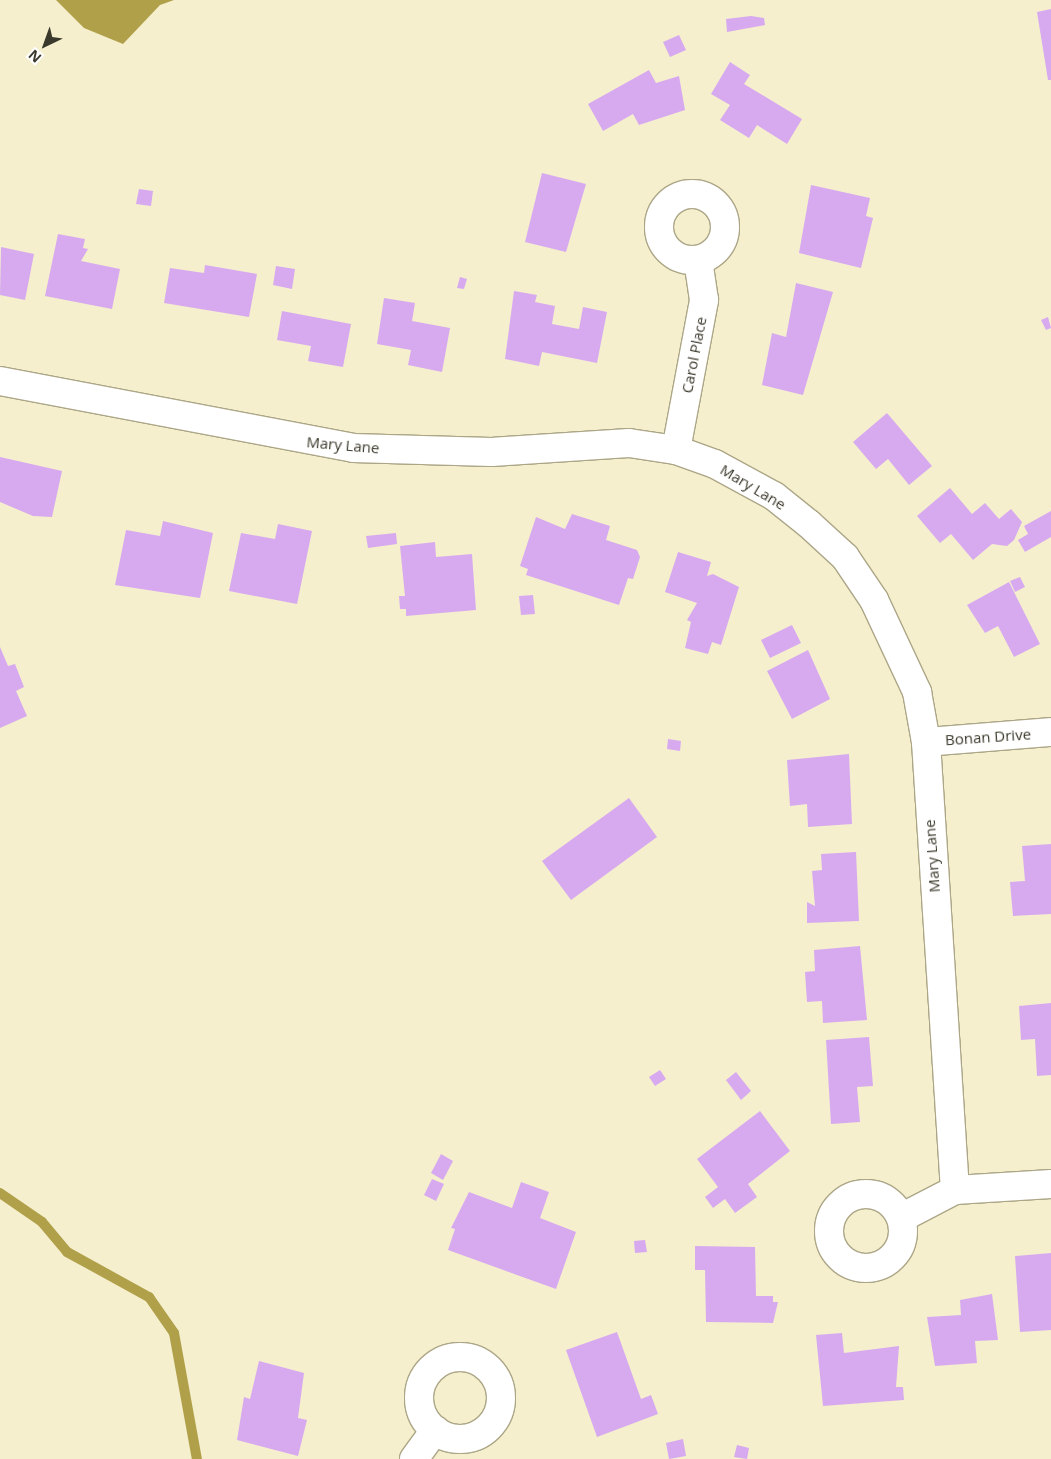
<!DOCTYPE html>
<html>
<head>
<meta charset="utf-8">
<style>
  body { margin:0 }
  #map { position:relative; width:1051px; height:1459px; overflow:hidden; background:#f5efce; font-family:"Open Sans",sans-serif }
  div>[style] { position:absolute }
  .water>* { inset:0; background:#b0a04a }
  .stream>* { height:10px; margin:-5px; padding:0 5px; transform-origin:5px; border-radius:5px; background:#b0a04a }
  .building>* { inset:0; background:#d7aaf0 }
  .roads { filter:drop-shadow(1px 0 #aca687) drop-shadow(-1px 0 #aca687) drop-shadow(0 1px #aca687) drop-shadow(0 -1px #aca687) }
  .street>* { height:28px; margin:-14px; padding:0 14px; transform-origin:14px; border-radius:14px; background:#fff }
  .street>.ring { margin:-14px; padding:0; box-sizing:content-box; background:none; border:28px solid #fff; border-radius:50% }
  span { translate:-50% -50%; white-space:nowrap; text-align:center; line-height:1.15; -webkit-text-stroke:4.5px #fff; paint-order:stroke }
  .street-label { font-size:15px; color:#3b392c }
  .north { position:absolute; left:20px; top:20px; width:50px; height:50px; -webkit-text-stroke:4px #fff; paint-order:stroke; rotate:222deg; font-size:14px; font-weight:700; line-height:20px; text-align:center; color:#3b392c }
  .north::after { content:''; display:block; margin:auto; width:18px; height:22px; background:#3b392c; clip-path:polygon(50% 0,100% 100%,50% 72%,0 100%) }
</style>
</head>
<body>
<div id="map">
  <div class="water">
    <i style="clip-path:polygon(56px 0,174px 0,160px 5px,123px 44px,84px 28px)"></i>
  </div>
  <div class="stream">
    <i style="left:0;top:1193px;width:51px;rotate:34.6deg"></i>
    <i style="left:42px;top:1222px;width:39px;rotate:50deg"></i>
    <i style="left:67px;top:1252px;width:94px;rotate:28.8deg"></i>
    <i style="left:149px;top:1297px;width:44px;rotate:55.2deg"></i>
    <i style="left:174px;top:1333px;width:128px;rotate:79.7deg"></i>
  </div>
  <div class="building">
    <i style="clip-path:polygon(1051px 9px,1051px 80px,1048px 80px,1037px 12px)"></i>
    <i style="clip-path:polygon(751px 16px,764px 18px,765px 25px,727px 32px,726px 19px)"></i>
    <i style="clip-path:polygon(679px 35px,686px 50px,670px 57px,663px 42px)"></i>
    <i style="clip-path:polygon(730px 62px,750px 75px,744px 84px,802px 119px,787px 144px,757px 125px,749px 138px,720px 120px,730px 105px,711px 94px)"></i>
    <i style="clip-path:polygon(649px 70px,656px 83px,679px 76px,685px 110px,639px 125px,633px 114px,603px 131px,588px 104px)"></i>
    <i style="clip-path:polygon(542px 173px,586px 184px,566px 252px,525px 242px)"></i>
    <i style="clip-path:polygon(811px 185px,870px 198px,866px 216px,873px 218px,861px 268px,799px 253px)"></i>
    <i style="clip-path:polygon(139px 189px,153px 191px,151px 206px,136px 204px)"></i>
    <i style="clip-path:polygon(58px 234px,85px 239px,83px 248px,88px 249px,81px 261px,120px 269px,112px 309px,45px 296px)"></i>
    <i style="clip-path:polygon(1px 247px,34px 254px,25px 300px,0 295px)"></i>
    <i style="clip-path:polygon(205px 265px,257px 274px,249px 317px,164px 303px,170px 268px,204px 273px)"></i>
    <i style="clip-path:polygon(276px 266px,295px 269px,292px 289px,273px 285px)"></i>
    <i style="clip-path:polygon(460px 277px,467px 279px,464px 289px,457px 288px)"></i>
    <i style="clip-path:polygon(796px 283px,833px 292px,803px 395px,762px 385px,772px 333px,786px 337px)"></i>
    <i style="clip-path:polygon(514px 291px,537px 295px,535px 302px,555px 306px,552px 324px,579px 329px,583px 307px,607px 312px,597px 363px,542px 352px,539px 366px,505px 359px)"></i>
    <i style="clip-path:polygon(384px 298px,415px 303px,412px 321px,450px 328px,442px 372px,408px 365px,411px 350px,377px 344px)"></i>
    <i style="clip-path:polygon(282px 311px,351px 324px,343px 367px,308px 361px,311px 346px,277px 340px)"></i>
    <i style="clip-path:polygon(1048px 317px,1051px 328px,1046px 330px,1041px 320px)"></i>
    <i style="clip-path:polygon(887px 413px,932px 466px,909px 485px,888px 459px,876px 469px,853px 442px)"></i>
    <i style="clip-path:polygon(0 457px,62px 471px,52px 517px,33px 516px,0 502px)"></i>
    <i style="clip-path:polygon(950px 488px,972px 514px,985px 503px,999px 519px,1011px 509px,1022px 522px,1014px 540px,1007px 546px,992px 544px,973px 560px,951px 534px,940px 543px,917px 516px)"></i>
    <i style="clip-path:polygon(1051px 511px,1051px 537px,1025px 552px,1018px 540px,1028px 534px,1024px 526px)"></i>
    <i style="clip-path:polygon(572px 514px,610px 526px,606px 540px,637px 550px,640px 557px,633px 579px,628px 578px,619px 605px,526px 575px,528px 569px,520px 566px,536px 517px,565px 529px)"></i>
    <i style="clip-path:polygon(163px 521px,213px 533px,200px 598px,115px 585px,126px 530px,160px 536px)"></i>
    <i style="clip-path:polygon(278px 524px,312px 531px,297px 604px,229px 591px,241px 533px,275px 539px)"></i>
    <i style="clip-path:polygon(396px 533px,397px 544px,368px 548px,366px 536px)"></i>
    <i style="clip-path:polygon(435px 542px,436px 557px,472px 554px,476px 610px,406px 616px,406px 609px,400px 609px,399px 596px,405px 596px,400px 546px)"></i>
    <i style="clip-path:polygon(678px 552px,711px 562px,707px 576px,713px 574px,739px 587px,721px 645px,712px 642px,708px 654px,685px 648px,691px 622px,687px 620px,697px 603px,665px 592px)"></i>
    <i style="clip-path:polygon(1020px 577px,1025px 587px,1015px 592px,1010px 581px)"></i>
    <i style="clip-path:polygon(1009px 582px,1040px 644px,1014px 657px,998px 626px,985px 633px,967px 605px)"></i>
    <i style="clip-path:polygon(533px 595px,535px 614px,521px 615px,519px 596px)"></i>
    <i style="clip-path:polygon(792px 625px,801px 643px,770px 658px,761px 640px)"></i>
    <i style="clip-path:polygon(0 647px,8px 666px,15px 664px,24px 687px,16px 691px,27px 716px,0 728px)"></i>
    <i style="clip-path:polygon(808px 650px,830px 699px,792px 719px,767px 671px)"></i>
    <i style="clip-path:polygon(668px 739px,681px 741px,680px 751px,667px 749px)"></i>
    <i style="clip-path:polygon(849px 754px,852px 824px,808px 827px,807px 804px,790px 806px,787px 760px)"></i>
    <i style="clip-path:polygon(629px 798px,657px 837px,571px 900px,542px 861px)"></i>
    <i style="clip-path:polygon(1051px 844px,1051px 914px,1013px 916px,1010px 882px,1025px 881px,1022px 846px)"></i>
    <i style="clip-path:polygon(856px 852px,859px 921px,807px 923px,807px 902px,815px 906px,812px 871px,822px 870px,821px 854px)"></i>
    <i style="clip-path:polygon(860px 946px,867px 1020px,823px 1023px,822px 1001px,807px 1002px,805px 972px,815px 971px,814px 950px)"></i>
    <i style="clip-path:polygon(1051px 1003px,1051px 1075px,1037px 1076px,1035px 1039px,1021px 1040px,1019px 1006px)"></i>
    <i style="clip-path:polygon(869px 1037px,873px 1086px,857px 1087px,860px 1122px,831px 1124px,826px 1040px)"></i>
    <i style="clip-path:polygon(660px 1070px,666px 1079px,655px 1086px,649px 1077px)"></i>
    <i style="clip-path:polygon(736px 1072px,751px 1091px,741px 1100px,726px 1080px)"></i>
    <i style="clip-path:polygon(760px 1111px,790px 1151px,748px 1184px,757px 1197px,735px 1213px,725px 1199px,713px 1208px,705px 1197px,718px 1187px,697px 1159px)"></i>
    <i style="clip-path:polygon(441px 1154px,453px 1161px,443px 1180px,431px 1173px)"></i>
    <i style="clip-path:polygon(432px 1179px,444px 1184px,436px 1201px,424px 1195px)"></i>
    <i style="clip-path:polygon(521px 1182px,549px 1192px,540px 1218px,576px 1232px,556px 1289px,448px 1250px,455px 1229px,451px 1228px,469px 1192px,512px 1208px)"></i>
    <i style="clip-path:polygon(645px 1240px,647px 1252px,635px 1253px,634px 1241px)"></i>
    <i style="clip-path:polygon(695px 1246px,755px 1247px,756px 1296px,773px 1296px,773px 1302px,778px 1302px,773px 1323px,706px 1322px,705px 1270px,695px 1270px)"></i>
    <i style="clip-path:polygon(1051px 1253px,1051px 1330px,1020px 1332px,1015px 1256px)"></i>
    <i style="clip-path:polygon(992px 1294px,998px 1340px,975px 1341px,977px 1363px,935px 1366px,927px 1317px,961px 1315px,960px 1300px)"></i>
    <i style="clip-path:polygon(617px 1332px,641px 1399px,651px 1395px,658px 1414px,597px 1437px,566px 1350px)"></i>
    <i style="clip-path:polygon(842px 1333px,844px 1353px,899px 1346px,896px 1387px,903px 1387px,904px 1400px,823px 1406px,816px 1335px)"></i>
    <i style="clip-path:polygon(259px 1361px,304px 1373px,298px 1418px,307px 1420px,298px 1456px,237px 1440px,244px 1397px,250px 1399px)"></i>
    <i style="clip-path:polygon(683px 1439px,686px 1456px,669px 1459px,666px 1443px)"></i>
    <i style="clip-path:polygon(737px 1445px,749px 1448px,747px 1459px,734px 1457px)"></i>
  </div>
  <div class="roads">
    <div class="street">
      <i class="ring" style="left:659px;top:194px;width:38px;height:38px"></i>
      <i style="left:0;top:381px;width:359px;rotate:10.7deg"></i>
      <i style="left:353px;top:448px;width:138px;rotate:1.7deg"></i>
      <i style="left:491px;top:452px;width:138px;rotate:-3.7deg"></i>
      <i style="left:629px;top:443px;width:48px;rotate:8.5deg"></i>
      <i style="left:676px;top:450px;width:41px;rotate:19.7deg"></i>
      <i style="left:715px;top:464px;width:67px;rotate:28.5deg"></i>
      <i style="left:774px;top:496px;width:45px;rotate:38.7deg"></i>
      <i style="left:809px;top:524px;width:49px;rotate:42.5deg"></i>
      <i style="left:845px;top:557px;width:52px;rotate:56deg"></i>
      <i style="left:874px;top:600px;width:102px;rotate:64.9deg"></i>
      <i style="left:917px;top:692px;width:51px;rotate:79.8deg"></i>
      <i style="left:926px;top:742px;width:449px;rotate:86.3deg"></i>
      <i style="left:676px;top:450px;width:153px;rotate:-79.4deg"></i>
      <i style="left:704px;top:300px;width:40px;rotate:-98.5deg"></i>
      <i style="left:926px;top:742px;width:125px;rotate:-4.6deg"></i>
      <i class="ring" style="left:829px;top:1194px;width:46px;height:46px"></i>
      <i style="left:901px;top:1218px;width:61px;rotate:-27.4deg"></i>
      <i style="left:955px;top:1190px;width:96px;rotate:-3.6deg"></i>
      <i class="ring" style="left:419px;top:1357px;width:54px;height:54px"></i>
      <i style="left:414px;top:1459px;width:36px;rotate:-54deg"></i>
    </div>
  </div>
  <div class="street-label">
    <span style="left:694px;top:355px;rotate:-79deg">Carol Place</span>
    <span style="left:343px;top:445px;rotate:5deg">Mary Lane</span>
    <span style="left:753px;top:487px;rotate:31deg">Mary Lane</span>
    <span style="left:988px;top:737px;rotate:-4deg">Bonan Drive</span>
    <span style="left:932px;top:856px;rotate:-94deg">Mary Lane</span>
  </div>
  <div class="north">N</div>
</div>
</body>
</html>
